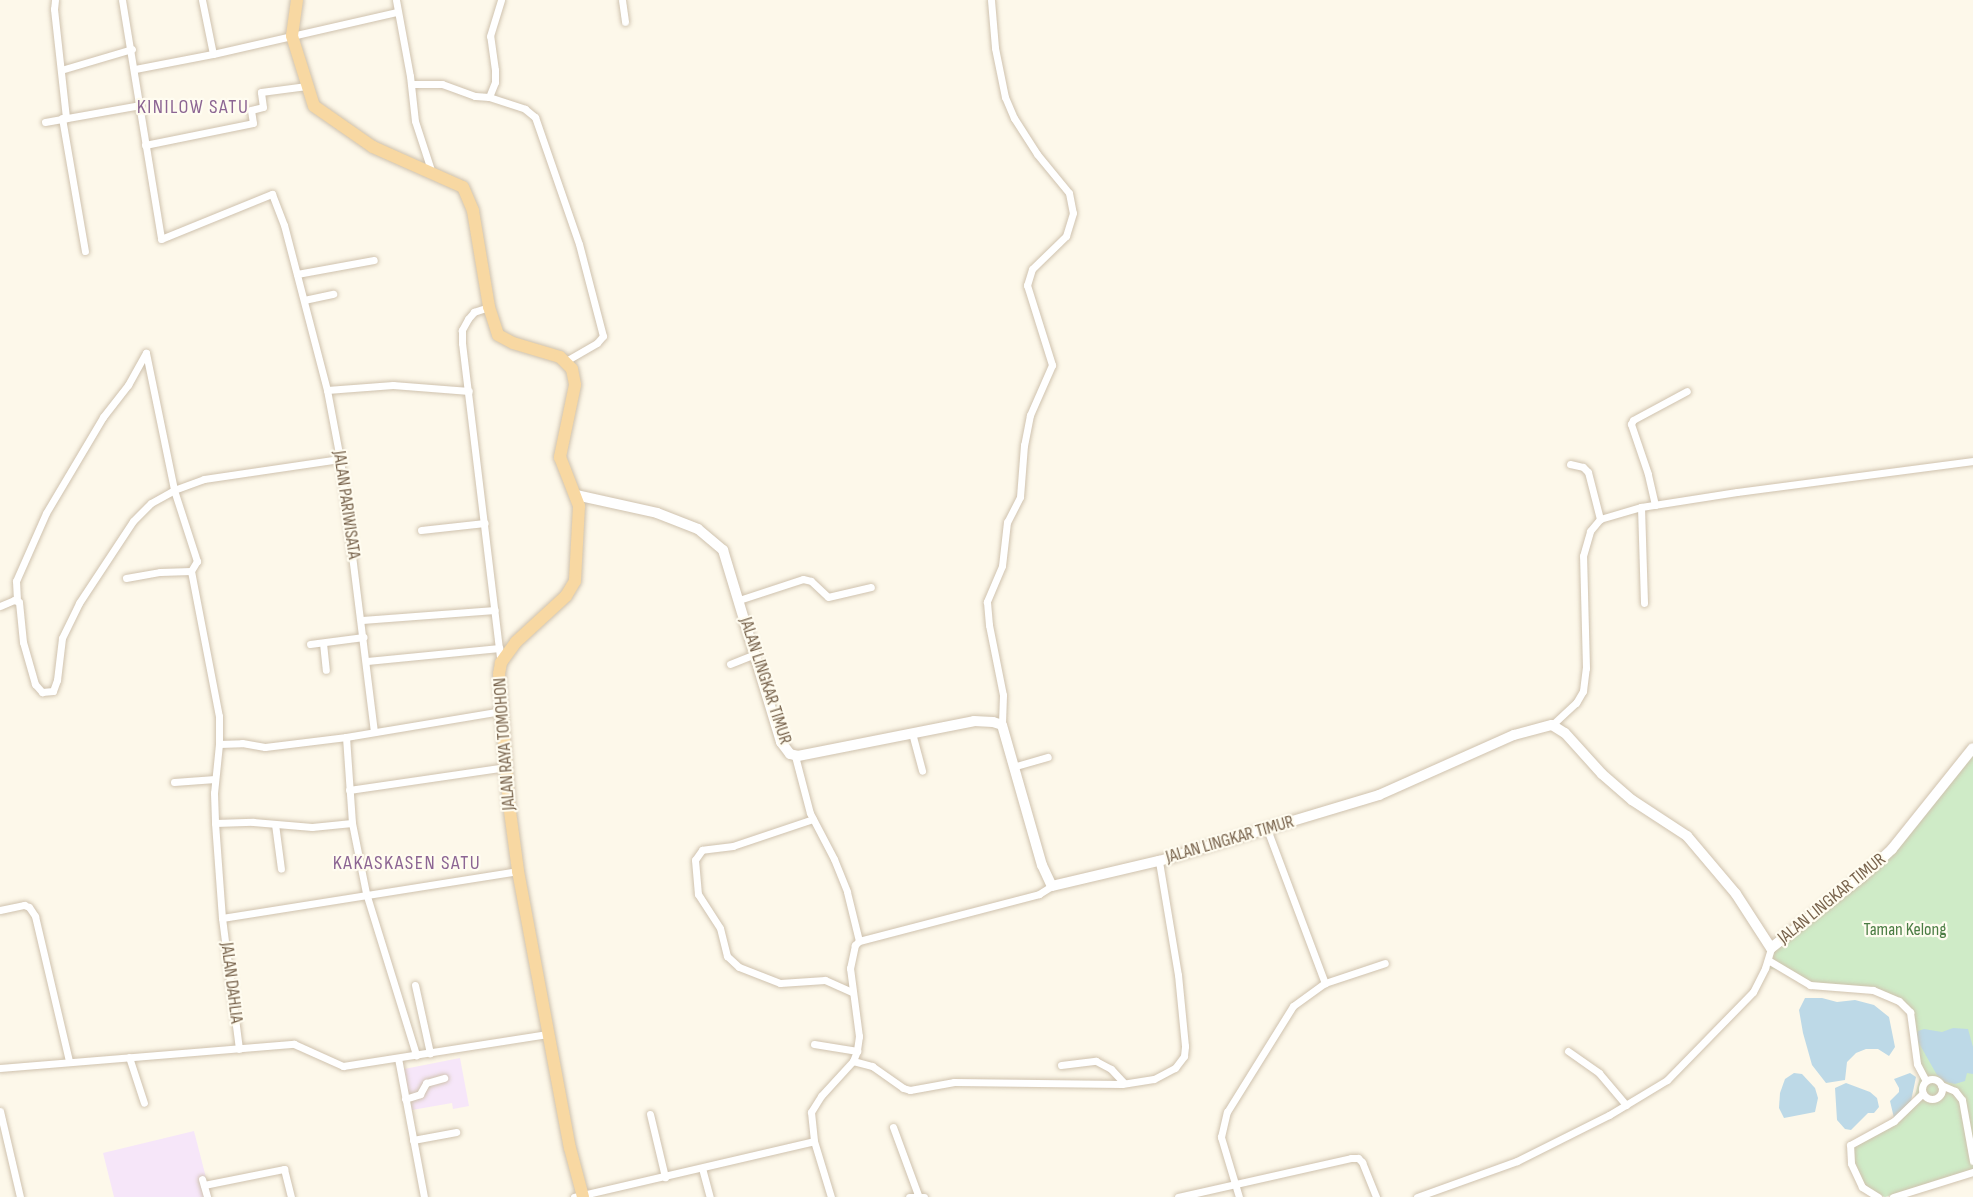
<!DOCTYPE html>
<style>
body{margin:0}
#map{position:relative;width:1973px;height:1197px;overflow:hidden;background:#fdf8ea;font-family:"Sofia Sans Condensed",sans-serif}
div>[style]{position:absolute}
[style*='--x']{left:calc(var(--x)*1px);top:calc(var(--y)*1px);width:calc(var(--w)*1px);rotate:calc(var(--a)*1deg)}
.education>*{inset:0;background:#f6e6f9}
.green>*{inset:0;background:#cfebc7}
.water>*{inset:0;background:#bdd9e7}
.roads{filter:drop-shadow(0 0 2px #cfc2ae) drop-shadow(0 0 2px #cfc2ae)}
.minor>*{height:7px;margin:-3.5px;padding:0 3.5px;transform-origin:3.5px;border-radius:3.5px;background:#fff}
.minor>.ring{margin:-3.5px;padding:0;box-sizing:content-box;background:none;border:7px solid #fff;border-radius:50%}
.secondary>*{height:10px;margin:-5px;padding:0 5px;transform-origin:5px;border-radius:5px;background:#fff}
.trunk>*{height:12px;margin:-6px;padding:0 6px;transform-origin:6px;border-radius:6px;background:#f8d8a2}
span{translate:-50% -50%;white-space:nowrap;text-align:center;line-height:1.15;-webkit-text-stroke:4.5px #fffcf0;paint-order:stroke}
.street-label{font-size:18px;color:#78634c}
.park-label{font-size:18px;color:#4b7d44}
.neighbourhood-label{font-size:20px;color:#8c6593;letter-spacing:1.5px}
</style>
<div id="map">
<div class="education">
<div style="clip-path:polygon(460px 1058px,469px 1106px,453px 1109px,452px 1103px,412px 1110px,404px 1069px)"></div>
<div style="clip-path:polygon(194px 1131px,211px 1197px,114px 1197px,103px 1153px)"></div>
</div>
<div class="green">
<div style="clip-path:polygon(1973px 748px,1973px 1172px,1885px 1197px,1862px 1187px,1851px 1163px,1852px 1142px,1879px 1130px,1912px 1106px,1921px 1074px,1910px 1012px,1889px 996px,1801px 982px,1785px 971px,1765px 968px,1771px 948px,1862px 877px)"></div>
</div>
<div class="water">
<div style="clip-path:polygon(1805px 998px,1822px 998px,1837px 1002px,1855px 1000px,1874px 1005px,1889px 1017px,1895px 1047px,1889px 1056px,1878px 1049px,1866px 1049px,1856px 1053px,1847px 1062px,1845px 1080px,1826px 1083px,1812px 1065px,1803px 1033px,1799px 1010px)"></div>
<div style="clip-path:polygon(1953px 1028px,1968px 1029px,1973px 1047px,1973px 1074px,1967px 1073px,1965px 1081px,1955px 1084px,1945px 1082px,1937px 1075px,1916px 1038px,1918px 1031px,1924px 1029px,1942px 1032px)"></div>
<div style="clip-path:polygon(1794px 1073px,1802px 1074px,1815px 1088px,1818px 1098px,1815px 1112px,1784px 1118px,1779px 1108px,1780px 1093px,1785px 1079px)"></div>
<div style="clip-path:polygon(1910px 1073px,1916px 1077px,1911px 1101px,1894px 1118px,1890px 1101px,1899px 1092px,1899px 1088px,1894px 1079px)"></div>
<div style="clip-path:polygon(1846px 1083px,1870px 1092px,1877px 1098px,1879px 1107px,1874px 1113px,1868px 1113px,1851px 1130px,1845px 1129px,1837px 1120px,1835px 1088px)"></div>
</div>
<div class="roads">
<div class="minor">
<div style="--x:55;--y:0;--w:9;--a:96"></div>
<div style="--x:54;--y:9;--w:110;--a:83.7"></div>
<div style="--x:122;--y:0;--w:242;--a:80.7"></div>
<div style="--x:161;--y:239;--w:120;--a:-22.1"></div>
<div style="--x:272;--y:194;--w:33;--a:69"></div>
<div style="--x:284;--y:225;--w:171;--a:75.4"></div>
<div style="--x:327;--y:390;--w:70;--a:79.3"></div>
<div style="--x:340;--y:459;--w:275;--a:82.9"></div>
<div style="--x:202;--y:0;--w:55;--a:78.5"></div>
<div style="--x:396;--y:0;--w:77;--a:79.6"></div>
<div style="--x:410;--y:76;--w:45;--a:83.7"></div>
<div style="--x:415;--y:121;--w:55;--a:71.9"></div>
<div style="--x:622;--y:0;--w:22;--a:82"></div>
<div style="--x:991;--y:0;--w:48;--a:85.2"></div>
<div style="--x:995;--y:48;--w:50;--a:78.5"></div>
<div style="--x:1005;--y:97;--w:23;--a:67"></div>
<div style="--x:1014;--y:118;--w:43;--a:57.4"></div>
<div style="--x:1037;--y:154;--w:50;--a:50.6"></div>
<div style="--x:1069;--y:193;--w:20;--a:79"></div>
<div style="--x:1073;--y:213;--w:24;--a:107"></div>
<div style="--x:1066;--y:236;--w:47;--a:135.9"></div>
<div style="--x:1032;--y:269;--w:17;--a:107"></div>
<div style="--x:1027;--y:285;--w:84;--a:72.6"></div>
<div style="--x:1052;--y:365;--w:55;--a:113.7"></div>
<div style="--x:1030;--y:415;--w:31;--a:101"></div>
<div style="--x:1024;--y:445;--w:52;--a:94.4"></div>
<div style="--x:1020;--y:497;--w:28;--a:117"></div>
<div style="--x:1007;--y:522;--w:44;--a:96.5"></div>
<div style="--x:1002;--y:566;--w:39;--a:113"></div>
<div style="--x:987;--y:602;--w:23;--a:85"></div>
<div style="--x:989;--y:625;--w:71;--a:78.7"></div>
<div style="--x:1003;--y:695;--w:30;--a:92"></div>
<div style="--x:135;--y:69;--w:79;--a:-10.9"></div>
<div style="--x:213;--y:54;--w:189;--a:-12.9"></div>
<div style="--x:61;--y:70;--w:74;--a:-16.5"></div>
<div style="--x:411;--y:84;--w:31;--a:0"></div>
<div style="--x:442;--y:84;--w:35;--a:20"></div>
<div style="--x:475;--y:96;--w:14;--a:4"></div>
<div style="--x:489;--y:97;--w:16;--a:-68"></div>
<div style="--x:495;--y:82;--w:12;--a:-90"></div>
<div style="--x:495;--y:70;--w:34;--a:-98"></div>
<div style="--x:490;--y:36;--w:38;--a:-73"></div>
<div style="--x:489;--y:97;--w:38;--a:18"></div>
<div style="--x:525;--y:109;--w:13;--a:39"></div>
<div style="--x:535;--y:117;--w:134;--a:70.9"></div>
<div style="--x:579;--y:244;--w:95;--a:75.4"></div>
<div style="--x:603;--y:336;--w:9;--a:131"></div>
<div style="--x:597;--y:343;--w:36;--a:150"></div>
<div style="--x:62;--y:118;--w:135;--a:80.2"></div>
<div style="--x:45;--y:122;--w:97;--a:-10.1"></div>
<div style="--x:145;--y:145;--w:110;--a:-11.5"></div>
<div style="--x:253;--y:123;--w:13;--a:-99"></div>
<div style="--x:251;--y:110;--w:12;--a:-14"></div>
<div style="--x:263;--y:107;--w:15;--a:-98"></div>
<div style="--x:261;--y:92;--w:46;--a:-7.4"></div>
<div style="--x:297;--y:274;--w:78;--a:-10.3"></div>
<div style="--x:304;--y:300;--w:30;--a:-12"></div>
<div style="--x:489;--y:307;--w:16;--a:162"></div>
<div style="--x:474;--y:312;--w:9;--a:131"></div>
<div style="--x:468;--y:319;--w:13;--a:119"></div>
<div style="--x:462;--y:330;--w:13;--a:90"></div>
<div style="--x:462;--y:343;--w:322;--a:83.1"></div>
<div style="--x:146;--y:353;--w:140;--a:78.4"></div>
<div style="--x:174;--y:490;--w:32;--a:-20"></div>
<div style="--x:204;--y:479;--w:137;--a:-8.4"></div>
<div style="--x:327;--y:390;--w:66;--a:-4.3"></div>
<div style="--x:393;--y:385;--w:76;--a:4.5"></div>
<div style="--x:1570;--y:464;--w:13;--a:13"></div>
<div style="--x:1583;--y:467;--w:7;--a:45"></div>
<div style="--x:1588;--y:472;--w:49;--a:75.7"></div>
<div style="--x:1655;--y:505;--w:32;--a:-103"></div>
<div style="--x:1648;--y:474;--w:53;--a:-108.8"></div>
<div style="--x:1631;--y:424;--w:4;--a:-63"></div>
<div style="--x:1633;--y:420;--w:61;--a:-28.2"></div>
<div style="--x:1641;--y:507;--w:96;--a:88.2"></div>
<div style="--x:421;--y:530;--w:64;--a:-6.2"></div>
<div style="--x:126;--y:578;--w:35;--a:-10"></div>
<div style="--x:160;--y:572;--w:31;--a:-2"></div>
<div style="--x:17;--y:600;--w:19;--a:-93"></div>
<div style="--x:16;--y:581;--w:74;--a:-66.2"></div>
<div style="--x:46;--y:513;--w:112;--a:-59.3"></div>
<div style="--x:103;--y:417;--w:41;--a:-52"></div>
<div style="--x:128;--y:385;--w:37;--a:-61"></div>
<div style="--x:739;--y:600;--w:67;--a:-18.2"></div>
<div style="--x:803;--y:579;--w:8;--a:14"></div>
<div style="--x:811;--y:581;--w:23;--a:43"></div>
<div style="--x:828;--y:597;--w:44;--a:-13.1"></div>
<div style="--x:0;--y:606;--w:15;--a:-23"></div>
<div style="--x:14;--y:600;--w:5;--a:22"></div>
<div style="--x:19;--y:602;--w:40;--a:84.3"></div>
<div style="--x:23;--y:642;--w:44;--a:74.1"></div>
<div style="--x:35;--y:684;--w:11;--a:49"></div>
<div style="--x:42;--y:692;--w:11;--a:-5"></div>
<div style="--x:53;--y:691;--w:12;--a:-70"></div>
<div style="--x:57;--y:680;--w:42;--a:-83.2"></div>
<div style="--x:62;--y:638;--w:39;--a:-64"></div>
<div style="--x:79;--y:603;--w:98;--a:-56.6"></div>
<div style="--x:133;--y:521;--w:25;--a:-45"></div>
<div style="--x:151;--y:503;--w:26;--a:-29"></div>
<div style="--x:174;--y:490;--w:75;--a:72.1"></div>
<div style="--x:197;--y:561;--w:12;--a:121"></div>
<div style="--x:191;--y:571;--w:148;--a:79.1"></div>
<div style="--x:219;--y:716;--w:28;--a:90"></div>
<div style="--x:219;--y:744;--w:49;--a:95.8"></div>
<div style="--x:214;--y:793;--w:30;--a:88"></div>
<div style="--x:215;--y:823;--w:95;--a:85.8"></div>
<div style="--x:222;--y:918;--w:132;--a:82.6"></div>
<div style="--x:362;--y:620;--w:133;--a:-4.3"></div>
<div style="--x:323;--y:643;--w:27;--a:84"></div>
<div style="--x:310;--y:644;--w:54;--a:-7.4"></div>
<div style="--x:367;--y:661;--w:133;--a:-5.6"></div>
<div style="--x:730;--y:664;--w:27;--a:-22"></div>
<div style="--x:1552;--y:725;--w:33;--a:-43"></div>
<div style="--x:1576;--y:703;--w:14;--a:-60"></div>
<div style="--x:1583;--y:691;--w:23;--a:-83"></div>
<div style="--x:1586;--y:668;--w:112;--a:-91.5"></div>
<div style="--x:1583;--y:556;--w:26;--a:-74"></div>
<div style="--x:1590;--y:531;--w:16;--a:-50"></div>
<div style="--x:1600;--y:519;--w:43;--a:-16.3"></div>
<div style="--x:1641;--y:507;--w:97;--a:-8.9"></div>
<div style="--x:1737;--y:492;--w:238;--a:-7.5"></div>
<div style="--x:912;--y:733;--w:39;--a:75"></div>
<div style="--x:346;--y:737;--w:86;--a:86"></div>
<div style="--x:352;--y:823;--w:71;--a:78.7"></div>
<div style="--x:366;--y:893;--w:170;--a:72.8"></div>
<div style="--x:219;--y:744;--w:23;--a:-2"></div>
<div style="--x:242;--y:743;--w:23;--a:10"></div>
<div style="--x:265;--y:747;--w:82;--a:-7"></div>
<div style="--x:346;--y:737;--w:157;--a:-9.5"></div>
<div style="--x:795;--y:756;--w:59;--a:75.3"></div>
<div style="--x:810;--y:813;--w:52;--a:62.4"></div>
<div style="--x:834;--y:859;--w:35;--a:68"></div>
<div style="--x:847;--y:892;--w:50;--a:76.2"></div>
<div style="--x:859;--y:941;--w:6;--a:135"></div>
<div style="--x:855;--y:945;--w:24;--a:102"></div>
<div style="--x:850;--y:968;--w:69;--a:82.5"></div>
<div style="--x:859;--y:1036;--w:15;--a:98"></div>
<div style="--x:857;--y:1051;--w:11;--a:112"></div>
<div style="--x:853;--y:1061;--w:47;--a:132.4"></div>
<div style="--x:821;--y:1096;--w:19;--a:122"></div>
<div style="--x:811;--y:1112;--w:29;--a:84"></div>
<div style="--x:1016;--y:766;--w:33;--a:-16"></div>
<div style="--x:174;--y:782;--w:41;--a:-4.2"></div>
<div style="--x:349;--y:790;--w:159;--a:-8.3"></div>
<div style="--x:813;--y:819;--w:84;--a:161.4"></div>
<div style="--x:733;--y:846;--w:31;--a:173"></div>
<div style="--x:702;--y:850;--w:12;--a:125"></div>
<div style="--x:695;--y:860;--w:34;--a:85"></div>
<div style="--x:698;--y:894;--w:40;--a:57.1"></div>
<div style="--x:720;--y:928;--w:29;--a:76"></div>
<div style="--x:727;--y:956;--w:16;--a:43"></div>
<div style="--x:739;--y:967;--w:44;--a:21.3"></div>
<div style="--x:780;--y:983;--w:45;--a:-3.8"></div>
<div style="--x:825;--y:980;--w:30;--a:24"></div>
<div style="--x:215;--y:823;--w:38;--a:-2"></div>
<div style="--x:253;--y:822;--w:59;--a:4.8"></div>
<div style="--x:312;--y:827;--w:40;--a:-5.7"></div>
<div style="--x:275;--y:824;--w:45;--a:82.4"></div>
<div style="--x:1267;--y:829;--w:165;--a:69.4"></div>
<div style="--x:1325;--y:983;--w:63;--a:-18.4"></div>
<div style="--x:0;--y:910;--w:25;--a:-12"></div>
<div style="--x:24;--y:905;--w:5;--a:22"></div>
<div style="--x:29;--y:907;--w:11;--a:56"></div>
<div style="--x:35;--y:916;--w:149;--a:76.8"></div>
<div style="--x:222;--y:918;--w:300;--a:-9"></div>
<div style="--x:859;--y:941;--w:186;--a:-14.6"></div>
<div style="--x:1039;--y:894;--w:15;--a:-32"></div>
<div style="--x:1768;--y:960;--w:49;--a:30.8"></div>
<div style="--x:1810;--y:985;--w:63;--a:4.5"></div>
<div style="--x:1873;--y:990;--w:28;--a:23"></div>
<div style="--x:1899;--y:1001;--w:16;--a:45"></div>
<div style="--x:1910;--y:1012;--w:52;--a:82.3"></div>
<div style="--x:1917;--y:1064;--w:19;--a:62"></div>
<div style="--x:415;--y:985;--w:70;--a:77.6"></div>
<div style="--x:814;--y:1044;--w:44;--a:9.2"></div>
<div style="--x:1568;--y:1051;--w:38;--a:35"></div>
<div style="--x:1599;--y:1073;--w:42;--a:49.8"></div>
<div style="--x:129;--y:1057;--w:48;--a:71.9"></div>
<div style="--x:398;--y:1058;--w:141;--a:79.4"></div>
<div style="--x:853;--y:1061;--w:20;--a:15"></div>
<div style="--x:872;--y:1066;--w:38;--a:35"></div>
<div style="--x:903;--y:1088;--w:7;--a:16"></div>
<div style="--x:910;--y:1090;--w:45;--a:-10.3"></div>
<div style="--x:954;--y:1082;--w:168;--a:0.7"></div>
<div style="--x:1122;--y:1084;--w:32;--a:-9"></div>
<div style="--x:1154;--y:1079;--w:24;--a:-28"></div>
<div style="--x:1175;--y:1068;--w:15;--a:-53"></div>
<div style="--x:1184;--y:1056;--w:10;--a:-84"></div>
<div style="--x:1185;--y:1046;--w:71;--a:-95.6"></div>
<div style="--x:1178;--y:975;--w:116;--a:-99.5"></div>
<div style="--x:1061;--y:1065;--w:35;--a:-7"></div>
<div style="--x:1096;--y:1061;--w:17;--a:28"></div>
<div style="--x:1111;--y:1069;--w:19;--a:47"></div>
<div style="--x:0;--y:1068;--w:295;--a:-4.7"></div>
<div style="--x:294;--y:1044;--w:54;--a:24.2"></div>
<div style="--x:343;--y:1066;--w:207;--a:-8.9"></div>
<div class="ring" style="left:1922px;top:1079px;width:13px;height:13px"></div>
<div style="--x:1941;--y:1085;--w:15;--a:23"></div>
<div style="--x:1955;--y:1091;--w:11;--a:52"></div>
<div style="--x:1962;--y:1100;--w:62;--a:79.8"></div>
<div style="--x:405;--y:1099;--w:16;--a:-18"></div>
<div style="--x:420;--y:1094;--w:13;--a:-61"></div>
<div style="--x:426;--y:1083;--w:19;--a:-16"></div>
<div style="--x:0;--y:1111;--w:88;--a:76.9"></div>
<div style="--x:650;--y:1114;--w:65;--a:76.6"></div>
<div style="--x:893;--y:1127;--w:72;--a:69.8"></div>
<div style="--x:413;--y:1140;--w:44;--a:-10.5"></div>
<div style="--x:702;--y:1168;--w:30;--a:75"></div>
<div style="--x:202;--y:1179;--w:19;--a:74"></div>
<div style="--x:204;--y:1185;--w:82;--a:-11.3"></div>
<div style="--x:284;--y:1169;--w:29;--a:76"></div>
<div style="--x:574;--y:1197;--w:246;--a:-13.1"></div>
<div style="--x:814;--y:1141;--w:59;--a:73.1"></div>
<div style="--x:909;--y:1197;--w:15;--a:0"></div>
<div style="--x:1178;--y:1197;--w:177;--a:-12.7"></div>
<div style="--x:1351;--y:1158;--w:7;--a:0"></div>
<div style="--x:1358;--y:1158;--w:6;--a:45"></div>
<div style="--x:1362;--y:1162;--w:38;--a:68"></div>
<div style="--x:1239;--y:1197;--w:63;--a:-106.7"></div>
<div style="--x:1221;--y:1137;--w:26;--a:-77"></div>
<div style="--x:1227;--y:1112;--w:125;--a:-58.1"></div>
<div style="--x:1293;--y:1006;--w:39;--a:-36"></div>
<div style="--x:1417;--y:1197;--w:106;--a:-19.8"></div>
<div style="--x:1517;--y:1161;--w:103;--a:-26.6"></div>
<div style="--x:1609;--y:1115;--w:68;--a:-31.1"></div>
<div style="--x:1667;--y:1080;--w:123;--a:-45.7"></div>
<div style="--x:1753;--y:992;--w:27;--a:-63"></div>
<div style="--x:1765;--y:968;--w:21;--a:-73"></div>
<div style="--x:1878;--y:1197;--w:19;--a:-148"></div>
<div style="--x:1862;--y:1187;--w:26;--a:-115"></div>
<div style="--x:1851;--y:1163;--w:18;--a:-93"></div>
<div style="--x:1850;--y:1145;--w:50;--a:-28.6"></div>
<div style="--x:1894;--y:1121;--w:40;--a:-44"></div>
<div style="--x:1893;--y:1197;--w:84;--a:-17.4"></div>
</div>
<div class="secondary">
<div style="--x:576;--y:495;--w:83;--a:12.5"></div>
<div style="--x:657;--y:513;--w:44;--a:21.3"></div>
<div style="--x:698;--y:529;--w:33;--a:40"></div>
<div style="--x:723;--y:550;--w:201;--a:73.2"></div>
<div style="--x:781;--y:742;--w:15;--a:53"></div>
<div style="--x:790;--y:754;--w:8;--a:14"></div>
<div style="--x:798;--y:756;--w:179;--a:-11.2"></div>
<div style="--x:974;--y:721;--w:19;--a:3"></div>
<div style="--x:993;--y:722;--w:9;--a:18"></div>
<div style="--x:1002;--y:725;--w:146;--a:74.1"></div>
<div style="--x:1042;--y:865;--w:23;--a:65"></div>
<div style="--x:1052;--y:886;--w:110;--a:-13.2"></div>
<div style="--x:1159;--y:861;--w:230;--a:-16.7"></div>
<div style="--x:1379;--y:795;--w:148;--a:-24"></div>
<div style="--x:1514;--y:735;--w:39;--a:-15"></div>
<div style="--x:1552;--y:725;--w:15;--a:32"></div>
<div style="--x:1565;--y:733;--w:55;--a:47.9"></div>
<div style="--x:1602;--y:774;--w:40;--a:41"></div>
<div style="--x:1632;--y:800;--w:66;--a:33.2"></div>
<div style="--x:1687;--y:836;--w:76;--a:49.8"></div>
<div style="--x:1736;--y:894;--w:64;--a:57.1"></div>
<div style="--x:1771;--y:948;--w:115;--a:-38"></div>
<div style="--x:1862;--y:877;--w:41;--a:-43"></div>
<div style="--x:1892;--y:849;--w:129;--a:-51.3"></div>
</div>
<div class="trunk">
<div style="--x:297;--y:0;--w:36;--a:98"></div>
<div style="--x:292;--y:36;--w:73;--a:72.6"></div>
<div style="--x:314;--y:106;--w:72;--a:34.8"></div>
<div style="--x:373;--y:147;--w:98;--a:24"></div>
<div style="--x:463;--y:187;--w:26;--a:67"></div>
<div style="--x:473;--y:211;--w:97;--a:80.5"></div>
<div style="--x:489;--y:307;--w:29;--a:72"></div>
<div style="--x:498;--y:335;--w:17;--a:28"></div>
<div style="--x:513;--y:343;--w:49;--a:16.6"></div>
<div style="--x:560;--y:357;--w:17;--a:45"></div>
<div style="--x:572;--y:369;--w:16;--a:79"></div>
<div style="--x:575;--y:385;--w:74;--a:101.8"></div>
<div style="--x:560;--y:457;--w:53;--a:68.8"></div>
<div style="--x:579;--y:506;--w:75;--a:93.1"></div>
<div style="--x:575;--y:581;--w:17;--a:121"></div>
<div style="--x:566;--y:596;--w:68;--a:137.4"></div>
<div style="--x:516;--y:642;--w:26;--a:126"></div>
<div style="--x:501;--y:663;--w:11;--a:100"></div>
<div style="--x:499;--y:674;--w:130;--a:85.6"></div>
<div style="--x:509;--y:804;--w:68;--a:82.3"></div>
<div style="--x:518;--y:871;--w:282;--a:79.4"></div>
<div style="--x:570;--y:1148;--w:51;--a:75.1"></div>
</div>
</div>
<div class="street-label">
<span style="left:346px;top:505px;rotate:82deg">JALAN PARIWISATA</span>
<span style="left:765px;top:681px;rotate:72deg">JALAN LINGKAR TIMUR</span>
<span style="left:505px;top:744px;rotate:-94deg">JALAN RAYA TOMOHON</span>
<span style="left:1230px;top:840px;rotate:-16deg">JALAN LINGKAR TIMUR</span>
<span style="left:1832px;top:899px;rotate:-39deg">JALAN LINGKAR TIMUR</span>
<span style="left:231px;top:983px;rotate:83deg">JALAN DAHLIA</span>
</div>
<div class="park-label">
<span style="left:1905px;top:930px">Taman Kelong</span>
</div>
<div class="neighbourhood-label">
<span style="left:193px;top:107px">KINILOW SATU</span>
<span style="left:407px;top:863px">KAKASKASEN SATU</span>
</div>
</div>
